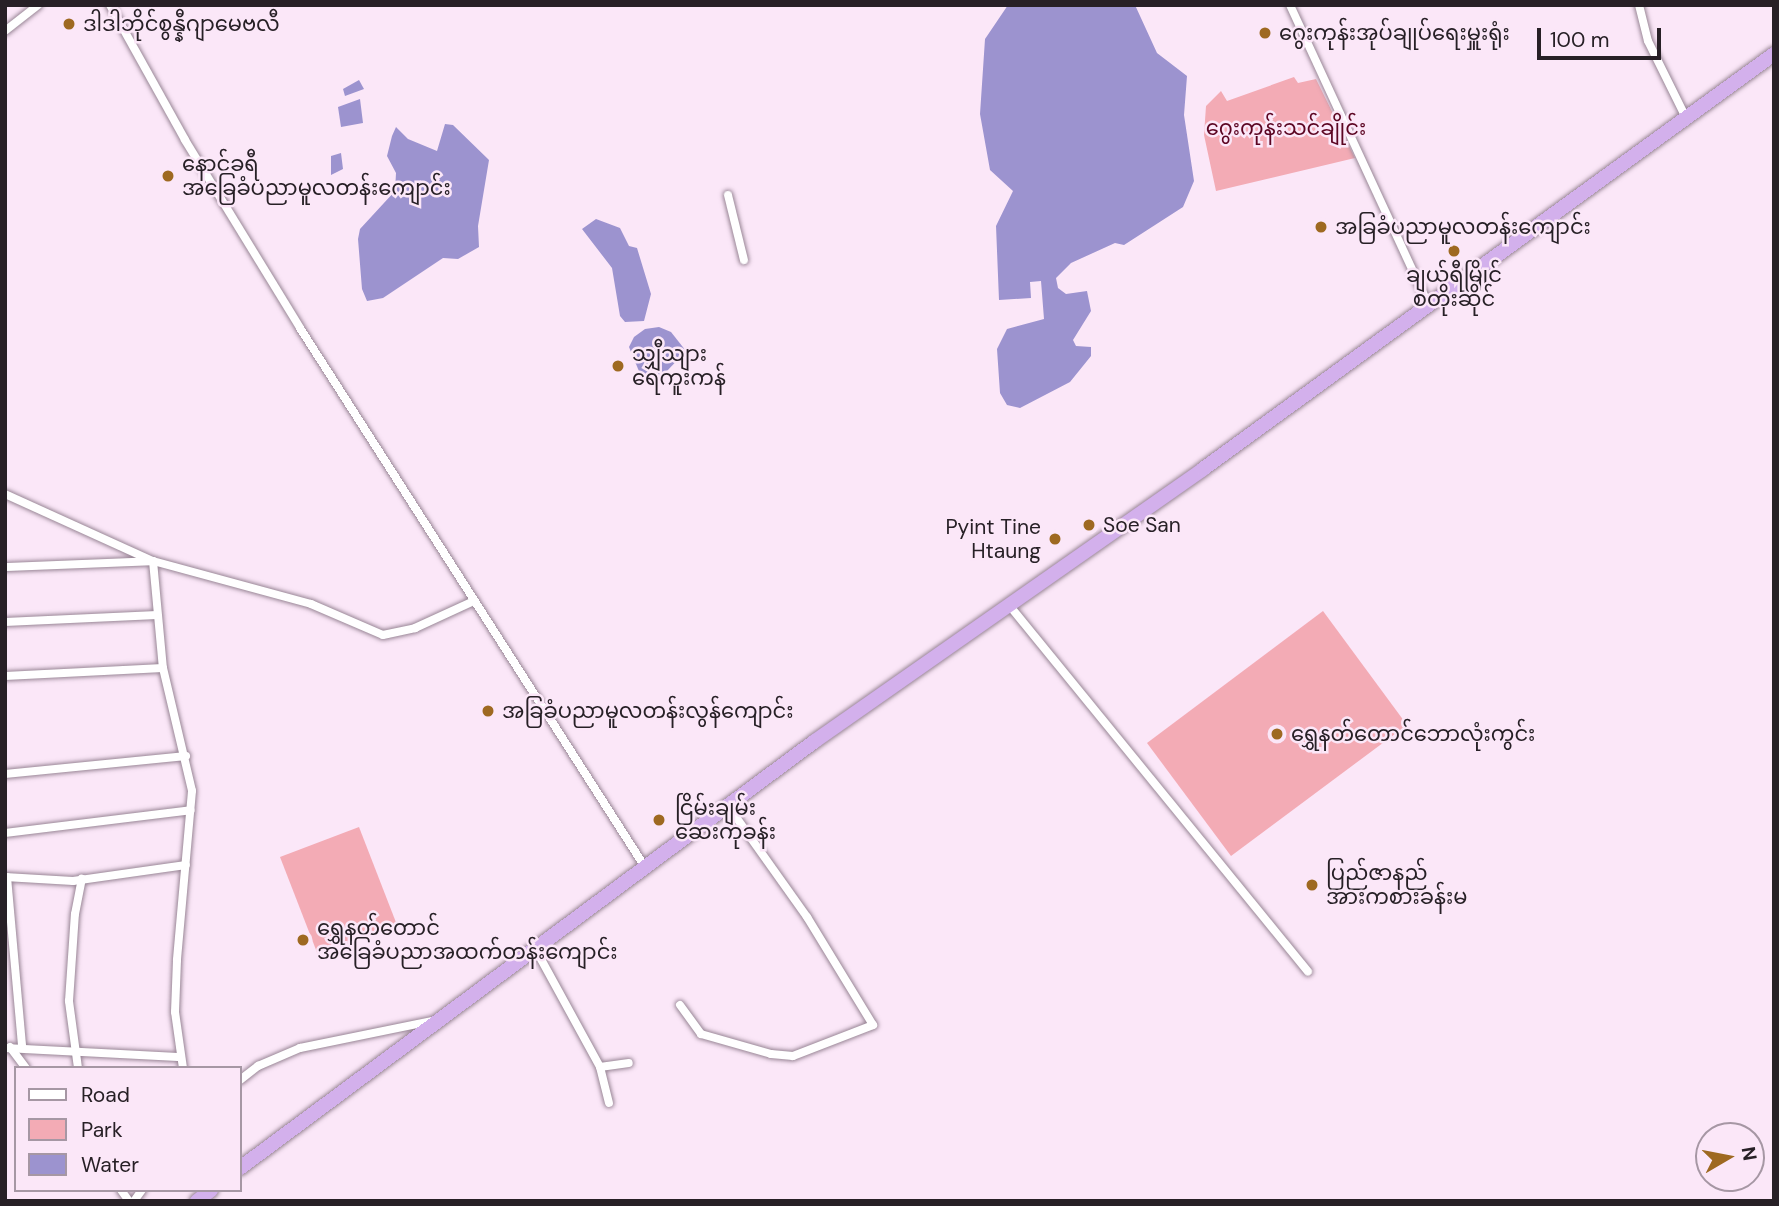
<!DOCTYPE html>
<meta charset="utf-8">
<style>
body{margin:0}
#map{position:relative;width:1779px;height:1206px;overflow:hidden;background:#fbe7f8;font-family:"DM Sans","Noto Sans Myanmar",sans-serif}
div>[style]{position:absolute}
[style*='--x']{left:calc(var(--x)*1px);top:calc(var(--y)*1px);width:calc(var(--w)*1px);rotate:calc(var(--a)*1deg)}
.green>*{inset:0;background:#f3abb5}
.water>*{inset:0;background:#9c93cf}
.roads{filter:drop-shadow(0 0 2px #998696) drop-shadow(0 0 2px #998696)}
.minor>*{height:8px;margin:-4px;padding:0 4px;transform-origin:4px;border-radius:4px;background:#fff}
.trunk>*{height:14px;margin:-7px;padding:0 7px;transform-origin:7px;border-radius:7px;background:#d3b0ec}
.dots>*{width:19px;height:19px;translate:-50% -50%;box-sizing:border-box;border:4px solid #fbe7f8;border-radius:50%}
span{translate:-50% -50%;white-space:nowrap;text-align:center;line-height:1.15;-webkit-text-stroke:5px #fbe7f8;paint-order:stroke}
.poi-label{font-size:21px;color:#272026}
.left{translate:0 -50%;text-align:left}
.right{translate:-100% -50%;text-align:right}
.park-label{font-size:21px;color:#5c0522}
.frame{position:absolute;inset:0;border:7px solid #272026;pointer-events:none}
.legend{position:absolute;left:14px;top:1066px;width:228px;height:126px;box-sizing:border-box;background:#fbe7f8;border:2px solid #a697a4;margin:0;padding:9px 12px;list-style:none;font-size:21px;color:#272026}
.legend li{display:flex;align-items:center;gap:14px;height:35px}
.legend b{width:35px;border:2px solid #a697a4}
.north{position:absolute;left:1695px;top:1122px;width:70px;height:70px;box-sizing:border-box;background:#fbe7f8;border:2px solid #a697a4;border-radius:50%;rotate:80deg;font-size:19px;font-weight:700;line-height:28px;text-align:center;color:#272026}
.north::after{content:'';display:block;margin:auto;width:24px;height:32px;background:#9e6921;clip-path:polygon(50% 0,100% 100%,50% 72%,0 100%)}
.scale{position:absolute;left:1537px;top:28px;width:124px;height:32px;box-sizing:border-box;border:4px solid #272026;border-top:0;padding-left:9px;font-size:21px;line-height:24px;white-space:nowrap;color:#272026;-webkit-text-stroke:5px #fbe7f8;paint-order:stroke}
</style>
<div id="map">
<div class="green">
<div style="clip-path:polygon(1294px 77px,1298px 83px,1316px 79px,1355px 158px,1216px 191px,1204px 135px,1206px 106px,1221px 91px,1227px 101px)"></div>
<div style="clip-path:polygon(1323px 611px,1407px 725px,1231px 856px,1147px 743px)"></div>
<div style="clip-path:polygon(359px 827px,397px 925px,318px 955px,280px 857px)"></div>
</div>
<div class="water">
<div style="clip-path:polygon(1008px 5px,1135px 5px,1157px 53px,1187px 76px,1184px 115px,1194px 181px,1183px 207px,1124px 245px,1115px 243px,1071px 263px,1056px 278px,1058px 288px,1066px 294px,1087px 291px,1091px 311px,1073px 340px,1076px 346px,1091px 347px,1091px 356px,1070px 382px,1020px 408px,1007px 405px,1000px 393px,997px 349px,1007px 329px,1044px 319px,1041px 281px,1030px 282px,1031px 298px,999px 300px,996px 226px,1013px 191px,990px 170px,980px 114px,985px 39px)"></div>
<div style="clip-path:polygon(359px 80px,364px 89px,345px 96px,343px 89px)"></div>
<div style="clip-path:polygon(360px 99px,363px 123px,341px 127px,338px 107px)"></div>
<div style="clip-path:polygon(445px 124px,453px 125px,489px 160px,478px 226px,479px 247px,458px 259px,443px 258px,383px 298px,367px 301px,362px 289px,358px 239px,360px 229px,395px 191px,396px 173px,387px 156px,392px 136px,396px 127px,408px 139px,437px 151px)"></div>
<div style="clip-path:polygon(341px 153px,343px 169px,331px 175px,331px 156px)"></div>
<div style="clip-path:polygon(596px 219px,620px 228px,629px 246px,637px 248px,651px 294px,644px 321px,625px 322px,620px 316px,612px 268px,582px 229px)"></div>
<div style="clip-path:polygon(659px 327px,671px 332px,686px 351px,666px 372px,643px 381px,629px 347px,634px 337px,645px 329px)"></div>
</div>
<div class="roads">
<div class="minor">
<div style="--x:110;--y:5;--w:154;--a:60.9"></div>
<div style="--x:185;--y:140;--w:220;--a:58.5"></div>
<div style="--x:300;--y:328;--w:640;--a:57.38"></div>
<div style="--x:1290;--y:5;--w:328;--a:65.2"></div>
<div style="--x:1639;--y:5;--w:37;--a:76"></div>
<div style="--x:1648;--y:41;--w:86;--a:63.7"></div>
<div style="--x:5;--y:31;--w:42;--a:-38.2"></div>
<div style="--x:728;--y:195;--w:67;--a:76.2"></div>
<div style="--x:5;--y:494;--w:162;--a:24.4"></div>
<div style="--x:153;--y:561;--w:164;--a:15.2"></div>
<div style="--x:311;--y:604;--w:78;--a:23.3"></div>
<div style="--x:383;--y:635;--w:33;--a:-12"></div>
<div style="--x:415;--y:628;--w:65;--a:-24.6"></div>
<div style="--x:5;--y:567;--w:148;--a:-2.3"></div>
<div style="--x:153;--y:561;--w:107;--a:84.7"></div>
<div style="--x:163;--y:668;--w:126;--a:76.7"></div>
<div style="--x:192;--y:791;--w:170;--a:95.1"></div>
<div style="--x:177;--y:960;--w:52;--a:92.2"></div>
<div style="--x:175;--y:1012;--w:57;--a:81.9"></div>
<div style="--x:1009;--y:605;--w:473;--a:50.8"></div>
<div style="--x:5;--y:622;--w:152;--a:-2.6"></div>
<div style="--x:5;--y:676;--w:158;--a:-2.9"></div>
<div style="--x:5;--y:774;--w:182;--a:-5.7"></div>
<div style="--x:5;--y:833;--w:187;--a:-7"></div>
<div style="--x:5;--y:877;--w:68;--a:3.4"></div>
<div style="--x:73;--y:881;--w:114;--a:-8.1"></div>
<div style="--x:7;--y:877;--w:170;--a:84.9"></div>
<div style="--x:536;--y:950;--w:133;--a:61.3"></div>
<div style="--x:600;--y:1067;--w:37;--a:76"></div>
<div style="--x:680;--y:1005;--w:36;--a:54"></div>
<div style="--x:701;--y:1034;--w:73;--a:15.9"></div>
<div style="--x:771;--y:1054;--w:22;--a:5"></div>
<div style="--x:793;--y:1056;--w:86;--a:-21.2"></div>
<div style="--x:873;--y:1025;--w:127;--a:-121.4"></div>
<div style="--x:807;--y:917;--w:136;--a:-125.4"></div>
<div style="--x:10;--y:1047;--w:26;--a:53"></div>
<div style="--x:5;--y:1048;--w:173;--a:3"></div>
<div style="--x:600;--y:1067;--w:29;--a:-8"></div>
<div style="--x:78;--y:1068;--w:68;--a:-97.7"></div>
<div style="--x:69;--y:1001;--w:87;--a:-86.1"></div>
<div style="--x:75;--y:914;--w:36;--a:-79"></div>
<div style="--x:240;--y:1080;--w:23;--a:-38"></div>
<div style="--x:258;--y:1066;--w:46;--a:-23.2"></div>
<div style="--x:300;--y:1048;--w:134;--a:-11.6"></div>
<div style="--x:121;--y:1190;--w:14;--a:54"></div>
<div style="--x:134;--y:1201;--w:14;--a:-54"></div>
</div>
<div class="trunk">
<div style="--x:240;--y:1168;--w:716;--a:-36.6"></div>
<div style="--x:815;--y:741;--w:474;--a:-35"></div>
<div style="--x:1203;--y:469;--w:706;--a:-36.01"></div>
<div style="--x:197;--y:1201;--w:18;--a:-38"></div>
</div>
</div>
<div class="dots">
<div style="left:69px;top:24px;background:#9e6921"></div>
<div style="left:1265px;top:33px;background:#9e6921"></div>
<div style="left:168px;top:176px;background:#9e6921"></div>
<div style="left:1321px;top:227px;background:#9e6921"></div>
<div style="left:1454px;top:251px;background:#9e6921"></div>
<div style="left:618px;top:366px;background:#9e6921"></div>
<div style="left:1089px;top:525px;background:#9e6921"></div>
<div style="left:1055px;top:539px;background:#9e6921"></div>
<div style="left:488px;top:711px;background:#9e6921"></div>
<div style="left:1277px;top:734px;background:#9e6921"></div>
<div style="left:659px;top:820px;background:#9e6921"></div>
<div style="left:1312px;top:885px;background:#9e6921"></div>
<div style="left:303px;top:940px;background:#9e6921"></div>
</div>
<div class="poi-label">
<span class="left" style="left:83px;top:24px">ဒါဒါဘိုင်စွန္နီဂျာမေဗလီ</span>
<span class="left" style="left:1279px;top:33px">ဂွေးကုန်းအုပ်ချုပ်ရေးမှူးရုံး</span>
<span class="left" style="left:182px;top:176px">နောင်ခရီ<br>အခြေခံပညာမူလတန်းကျောင်း</span>
<span class="left" style="left:1335px;top:227px">အခြခံပညာမူလတန်းကျောင်း</span>
<span style="left:1454px;top:287px">ချယ်ရီမြိုင်<br>စတိုးဆိုင်</span>
<span class="left" style="left:632px;top:366px">သျှီသျား<br>ရေကူးကန်</span>
<span class="left" style="left:1103px;top:525px">Soe San</span>
<span class="right" style="left:1041px;top:539px">Pyint Tine<br>Htaung</span>
<span class="left" style="left:502px;top:711px">အခြခံပညာမူလတန်းလွန်ကျောင်း</span>
<span class="left" style="left:1291px;top:734px">ရွှေနတ်တောင်ဘောလုံးကွင်း</span>
<span class="left" style="left:675px;top:820px">ငြိမ်းချမ်း<br>ဆေးကုခန်း</span>
<span class="left" style="left:1326px;top:885px">ပြည်ဇာနည်<br>အားကစားခန်းမ</span>
<span class="left" style="left:317px;top:940px">ရွှေနတ်တောင်<br>အခြေခံပညာအထက်တန်းကျောင်း</span>
</div>
<div class="park-label">
<span style="left:1286px;top:128px">ဂွေးကုန်းသင်ချိုင်း</span>
</div>
<div class="frame"></div>
<ul class="legend">
<li><b style="height:9px;background:#fff"></b>Road</li>
<li><b style="height:19px;background:#f3abb5"></b>Park</li>
<li><b style="height:19px;background:#9c93cf"></b>Water</li>
</ul>
<div class="north">N</div>
<div class="scale">100 m</div>
</div>
